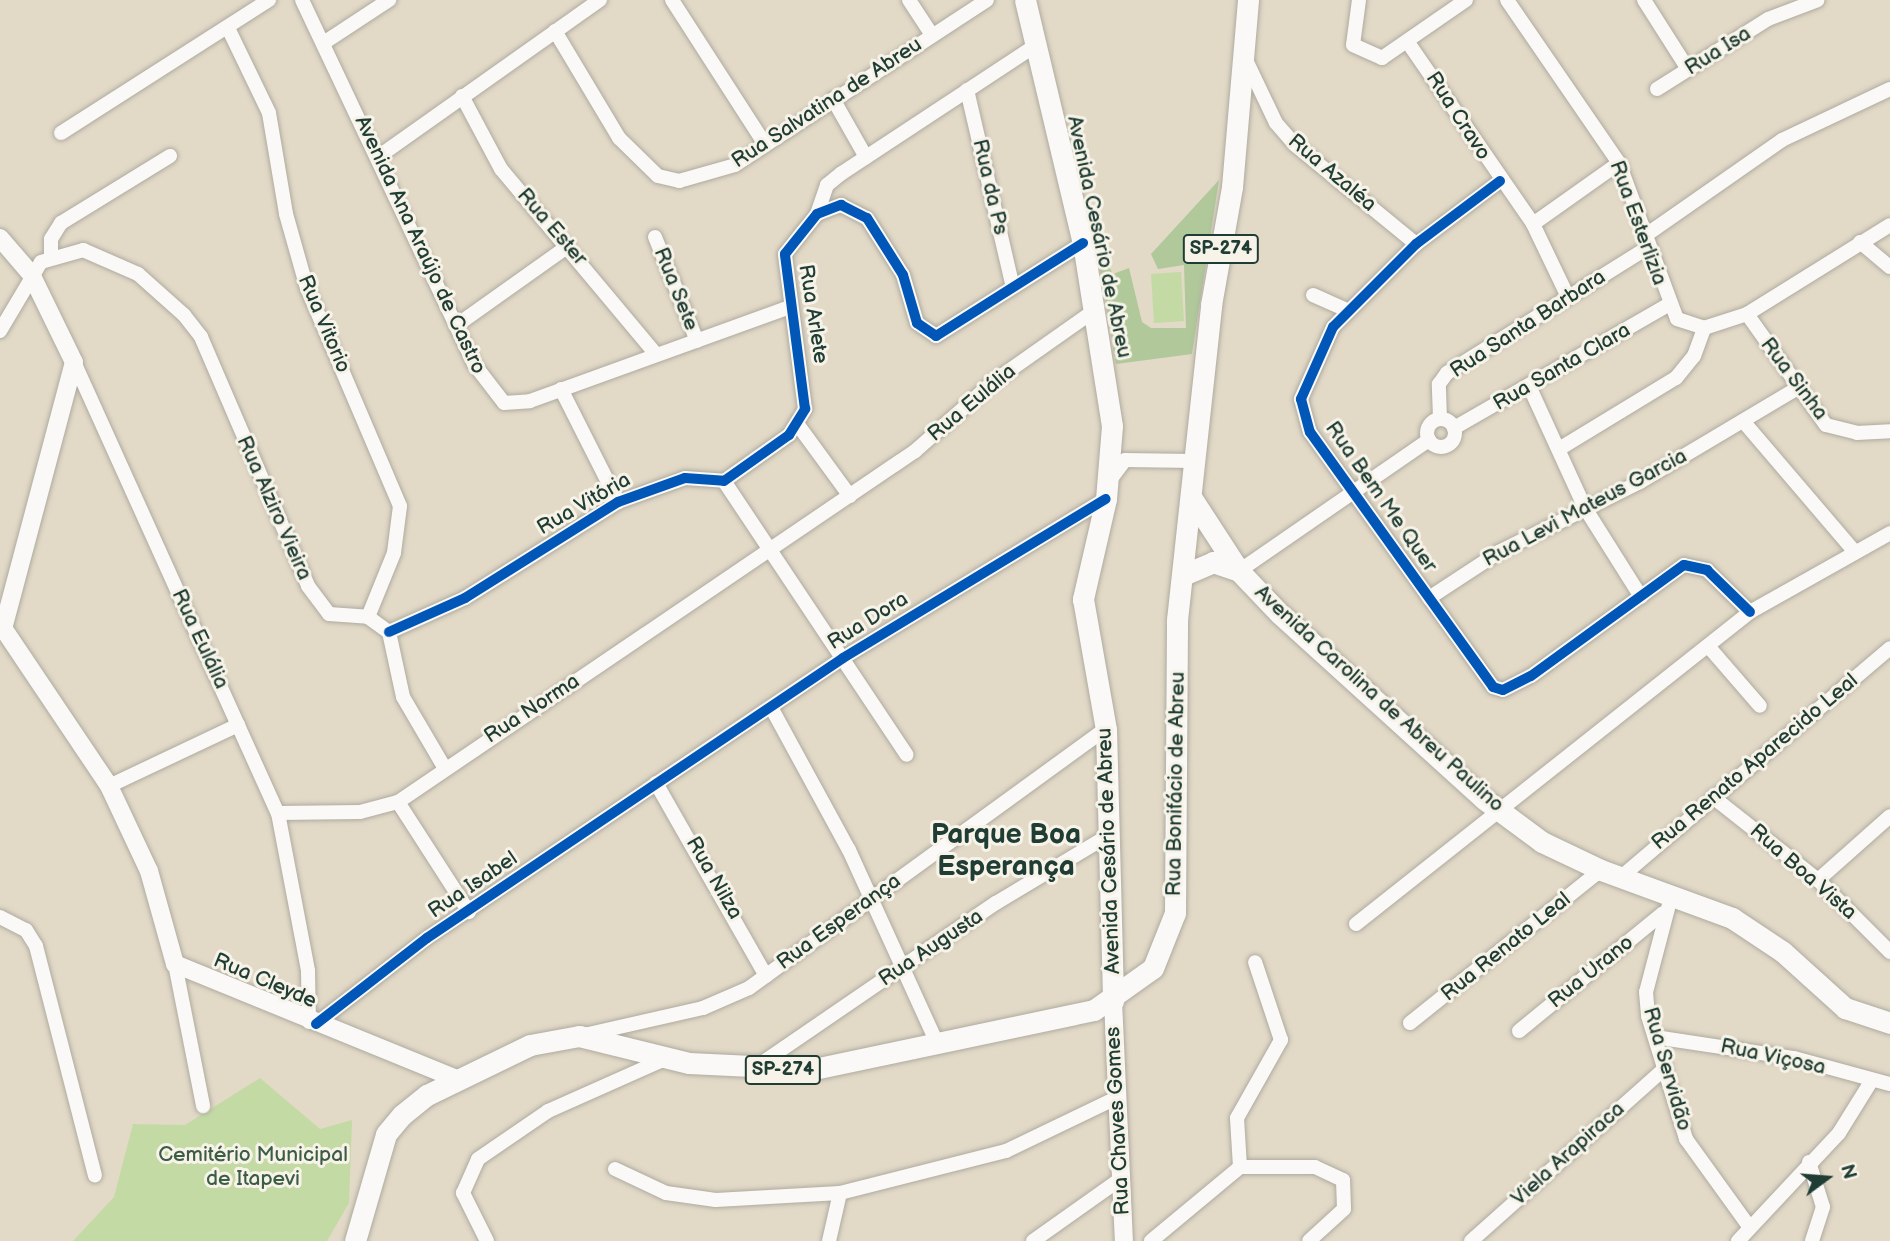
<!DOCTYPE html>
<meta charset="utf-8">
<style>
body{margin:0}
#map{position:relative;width:1890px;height:1241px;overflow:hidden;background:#e2d9c7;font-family:"Balsamiq Sans",sans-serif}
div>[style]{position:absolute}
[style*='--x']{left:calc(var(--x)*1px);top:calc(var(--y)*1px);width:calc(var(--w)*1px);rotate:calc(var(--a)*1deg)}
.green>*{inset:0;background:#c4daa5}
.forest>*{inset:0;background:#b0c89a}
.roads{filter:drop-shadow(0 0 2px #aeab9f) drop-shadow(0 0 2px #aeab9f)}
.minor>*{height:14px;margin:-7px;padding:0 7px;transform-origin:7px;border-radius:7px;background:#fbf9f7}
.minor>.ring{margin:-7px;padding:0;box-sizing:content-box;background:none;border:14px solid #fbf9f7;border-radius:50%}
.tertiary>*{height:18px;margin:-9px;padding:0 9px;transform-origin:9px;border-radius:9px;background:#fbf9f7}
.primary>*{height:21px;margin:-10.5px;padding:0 10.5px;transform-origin:10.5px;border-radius:10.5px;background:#fbf9f7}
.cycleway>*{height:10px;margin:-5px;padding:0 5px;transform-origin:5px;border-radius:5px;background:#0057b8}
span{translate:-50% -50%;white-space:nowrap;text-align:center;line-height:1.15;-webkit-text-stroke:6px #f7f3e8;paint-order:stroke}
.shield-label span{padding:2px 5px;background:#f7f3e8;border:2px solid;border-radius:5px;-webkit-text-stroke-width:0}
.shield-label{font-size:19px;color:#1f3d34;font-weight:700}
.street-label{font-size:21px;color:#1f3d34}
.park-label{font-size:21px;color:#3b5d45}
.district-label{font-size:28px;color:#1f3d34;font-weight:700}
.north{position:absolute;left:1792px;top:1143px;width:70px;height:70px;-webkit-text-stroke:5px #f7f3e8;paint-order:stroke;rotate:74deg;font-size:19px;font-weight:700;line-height:28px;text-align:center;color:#1f3d34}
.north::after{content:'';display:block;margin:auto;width:24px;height:32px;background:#1f3d34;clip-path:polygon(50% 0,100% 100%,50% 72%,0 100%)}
</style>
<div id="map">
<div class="green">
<div style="clip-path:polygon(1181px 272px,1184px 321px,1154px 323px,1151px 274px)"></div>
<div style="clip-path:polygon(260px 1078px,320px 1129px,352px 1120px,349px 1203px,327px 1241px,73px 1241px,114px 1197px,133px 1124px,185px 1125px)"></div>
</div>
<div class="forest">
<div style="clip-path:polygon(1219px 180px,1192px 354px,1116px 364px,1096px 243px,1113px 274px,1129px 268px,1142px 322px,1151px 328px,1186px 328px,1184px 265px,1158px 269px,1151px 254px)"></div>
</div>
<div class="roads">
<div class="minor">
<div style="--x:302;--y:0;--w:403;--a:64.7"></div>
<div style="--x:474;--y:364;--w:49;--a:52.4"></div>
<div style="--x:504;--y:403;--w:26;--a:-4"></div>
<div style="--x:530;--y:401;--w:276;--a:-19.9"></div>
<div style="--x:672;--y:0;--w:170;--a:57.2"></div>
<div style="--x:909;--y:0;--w:42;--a:56.7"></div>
<div style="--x:1359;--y:0;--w:45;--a:97.6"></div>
<div style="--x:1353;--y:45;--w:32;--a:24"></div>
<div style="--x:1382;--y:58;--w:102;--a:-34.6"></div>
<div style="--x:1507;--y:0;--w:198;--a:55.5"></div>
<div style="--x:1619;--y:163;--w:166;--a:69.6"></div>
<div style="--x:1677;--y:319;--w:28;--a:18"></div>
<div style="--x:1704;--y:328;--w:45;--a:-18"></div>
<div style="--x:1747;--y:314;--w:168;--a:-31.9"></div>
<div style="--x:1644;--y:0;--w:82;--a:57.5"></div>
<div style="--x:228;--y:28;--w:94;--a:64.2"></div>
<div style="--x:269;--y:113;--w:102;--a:80.4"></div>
<div style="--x:286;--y:214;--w:77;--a:74.2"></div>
<div style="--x:307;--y:288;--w:237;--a:66.9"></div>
<div style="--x:400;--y:506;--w:47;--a:97.3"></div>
<div style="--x:394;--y:553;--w:69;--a:112.1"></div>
<div style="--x:555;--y:31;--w:125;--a:59.1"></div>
<div style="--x:619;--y:138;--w:54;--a:44.3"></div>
<div style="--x:658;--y:176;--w:22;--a:13"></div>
<div style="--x:679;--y:181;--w:58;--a:-15.9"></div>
<div style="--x:735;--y:165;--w:301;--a:-33.2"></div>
<div style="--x:325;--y:42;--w:77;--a:-33.3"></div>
<div style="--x:1409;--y:44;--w:219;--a:55.4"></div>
<div style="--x:1533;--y:224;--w:81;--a:64.4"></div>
<div style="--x:1245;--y:58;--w:72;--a:64.5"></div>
<div style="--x:1276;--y:123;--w:28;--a:49"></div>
<div style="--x:1294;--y:144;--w:158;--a:39.3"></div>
<div style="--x:1657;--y:89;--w:131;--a:-32.2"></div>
<div style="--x:1768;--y:19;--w:53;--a:-20.8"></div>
<div style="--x:967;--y:90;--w:198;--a:76.9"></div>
<div style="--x:462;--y:96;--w:83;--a:61.9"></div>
<div style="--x:501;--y:169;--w:239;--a:50.1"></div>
<div style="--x:833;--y:99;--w:67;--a:60.4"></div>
<div style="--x:61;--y:133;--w:247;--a:-32.6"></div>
<div style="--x:378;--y:157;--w:272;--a:-35.3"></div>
<div style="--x:1500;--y:181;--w:105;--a:143.1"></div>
<div style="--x:1416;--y:244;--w:117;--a:135"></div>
<div style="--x:1333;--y:327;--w:79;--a:114"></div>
<div style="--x:1301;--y:399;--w:34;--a:75"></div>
<div style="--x:1310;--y:432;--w:314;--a:54.3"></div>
<div style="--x:1493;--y:687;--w:10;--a:17"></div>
<div style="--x:1503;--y:690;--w:31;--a:-27"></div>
<div style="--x:1531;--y:676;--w:189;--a:-36"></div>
<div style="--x:1684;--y:565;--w:24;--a:12"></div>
<div style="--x:1707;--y:570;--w:60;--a:44.3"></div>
<div style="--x:817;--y:214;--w:31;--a:-71"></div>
<div style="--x:827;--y:185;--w:19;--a:-39"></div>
<div style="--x:842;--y:173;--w:235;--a:-33.4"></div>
<div style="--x:1533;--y:224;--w:105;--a:-35.3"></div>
<div style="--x:1646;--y:235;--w:166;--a:-34.9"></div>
<div style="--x:1782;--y:140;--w:119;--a:-25.3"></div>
<div style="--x:655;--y:237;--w:112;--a:68"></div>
<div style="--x:1860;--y:242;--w:39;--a:40"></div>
<div style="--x:51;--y:258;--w:19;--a:-90"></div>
<div style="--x:51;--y:239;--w:19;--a:-58"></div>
<div style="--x:61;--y:223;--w:128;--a:-31.6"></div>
<div style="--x:1313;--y:295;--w:36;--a:24"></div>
<div style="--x:1747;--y:314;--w:136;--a:54.6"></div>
<div style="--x:1826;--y:425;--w:32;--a:14"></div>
<div style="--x:1857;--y:433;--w:33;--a:-3"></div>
<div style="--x:457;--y:325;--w:136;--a:-35.4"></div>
<div style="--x:0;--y:331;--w:80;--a:-59.3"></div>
<div style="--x:41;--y:262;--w:44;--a:-15.9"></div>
<div style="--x:83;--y:250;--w:60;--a:23.6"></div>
<div style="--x:138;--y:274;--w:62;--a:41.7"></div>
<div style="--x:184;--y:315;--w:28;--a:52"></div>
<div style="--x:201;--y:337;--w:271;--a:66.7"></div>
<div style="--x:308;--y:586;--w:35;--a:53"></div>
<div style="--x:329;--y:614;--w:39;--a:4"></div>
<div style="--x:368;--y:617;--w:26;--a:36"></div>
<div style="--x:389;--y:632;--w:66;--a:77.8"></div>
<div style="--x:403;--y:697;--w:81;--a:59.6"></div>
<div style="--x:74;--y:362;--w:495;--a:65.7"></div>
<div style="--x:278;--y:813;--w:161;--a:79.2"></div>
<div style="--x:308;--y:971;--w:51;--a:88.9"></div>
<div style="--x:1530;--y:388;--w:132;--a:65.4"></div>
<div style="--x:1585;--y:508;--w:105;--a:57.8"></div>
<div style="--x:561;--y:389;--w:127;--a:63.2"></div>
<div style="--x:1440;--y:419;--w:35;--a:-92"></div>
<div style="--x:1439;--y:384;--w:14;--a:-54"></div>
<div style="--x:1447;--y:373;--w:238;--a:-32"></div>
<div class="ring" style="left:1427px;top:419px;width:14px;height:14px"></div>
<div style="--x:1743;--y:421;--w:171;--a:49.5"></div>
<div style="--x:798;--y:425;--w:88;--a:53.8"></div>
<div style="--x:1454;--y:428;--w:247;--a:-29.9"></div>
<div style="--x:1559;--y:449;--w:137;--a:-31.3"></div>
<div style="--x:1676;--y:378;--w:28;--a:-51"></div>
<div style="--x:1694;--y:356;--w:30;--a:-70"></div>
<div style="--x:1110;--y:480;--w:25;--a:-53"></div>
<div style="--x:1125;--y:460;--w:69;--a:0.8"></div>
<div style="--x:724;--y:481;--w:329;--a:56.3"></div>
<div style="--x:1239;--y:571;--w:231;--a:-34.6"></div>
<div style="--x:1429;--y:598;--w:84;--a:-33.3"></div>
<div style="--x:1499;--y:552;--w:157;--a:-26.4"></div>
<div style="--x:1640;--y:482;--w:182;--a:-30.8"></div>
<div style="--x:389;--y:632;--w:83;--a:-24.1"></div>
<div style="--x:465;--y:598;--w:181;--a:-32.1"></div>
<div style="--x:618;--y:502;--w:71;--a:-19.7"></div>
<div style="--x:685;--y:478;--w:39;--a:4"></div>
<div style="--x:724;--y:481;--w:80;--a:-35.3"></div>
<div style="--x:789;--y:435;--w:31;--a:-58"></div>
<div style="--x:805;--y:409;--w:156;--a:-97.4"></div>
<div style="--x:785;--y:254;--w:51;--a:-51.3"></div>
<div style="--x:817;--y:214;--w:26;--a:-21"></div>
<div style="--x:841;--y:205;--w:29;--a:27"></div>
<div style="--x:867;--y:218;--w:67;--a:57.7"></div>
<div style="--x:903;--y:275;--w:50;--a:73.7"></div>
<div style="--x:917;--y:323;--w:23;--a:34"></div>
<div style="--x:936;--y:336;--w:174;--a:-32.3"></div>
<div style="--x:1708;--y:646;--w:79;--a:49.1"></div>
<div style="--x:772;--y:709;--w:161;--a:61.4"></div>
<div style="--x:849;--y:850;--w:208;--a:65.5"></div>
<div style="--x:656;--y:783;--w:222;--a:60.3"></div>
<div style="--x:109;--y:786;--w:143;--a:-25.3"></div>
<div style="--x:1713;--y:797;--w:134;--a:38.3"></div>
<div style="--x:1818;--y:880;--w:102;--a:45"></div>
<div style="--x:398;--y:802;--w:131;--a:57.2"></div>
<div style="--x:278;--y:813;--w:82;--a:-0.7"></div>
<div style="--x:360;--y:812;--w:39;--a:-15"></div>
<div style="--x:398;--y:802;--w:625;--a:-34.17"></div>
<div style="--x:915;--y:451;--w:104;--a:-41.5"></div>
<div style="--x:993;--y:382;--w:125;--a:-35.2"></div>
<div style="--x:1621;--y:877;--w:353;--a:-40.4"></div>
<div style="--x:1818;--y:880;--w:96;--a:-41.6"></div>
<div style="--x:1671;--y:897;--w:98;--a:104.7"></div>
<div style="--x:1646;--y:992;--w:24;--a:85"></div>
<div style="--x:1648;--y:1016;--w:129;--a:72.8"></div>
<div style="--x:1686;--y:1139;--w:106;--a:54.2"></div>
<div style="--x:0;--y:917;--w:29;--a:27"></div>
<div style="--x:26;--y:930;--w:19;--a:58"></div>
<div style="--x:36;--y:946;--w:237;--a:75.6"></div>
<div style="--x:1356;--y:924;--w:503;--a:-38.37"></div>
<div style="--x:1750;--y:612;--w:161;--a:-29.4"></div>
<div style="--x:175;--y:964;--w:145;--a:78.8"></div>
<div style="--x:1410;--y:1023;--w:245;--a:-38.7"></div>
<div style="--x:316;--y:1024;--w:140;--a:-37.8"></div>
<div style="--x:427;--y:938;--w:501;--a:-33.94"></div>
<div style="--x:843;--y:658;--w:307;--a:-31.2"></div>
<div style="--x:1519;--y:1031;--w:186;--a:-39.3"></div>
<div style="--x:584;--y:1035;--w:122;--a:-12.8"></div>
<div style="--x:703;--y:1008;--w:50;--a:-23.5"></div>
<div style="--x:749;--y:988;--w:441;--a:-36"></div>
<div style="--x:1655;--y:1037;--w:141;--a:8.6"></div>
<div style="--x:1794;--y:1058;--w:99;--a:15.2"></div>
<div style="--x:759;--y:1065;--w:287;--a:-34.4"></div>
<div style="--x:996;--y:903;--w:134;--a:-31"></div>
<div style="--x:1809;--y:1162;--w:47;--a:72.7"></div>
<div style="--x:1823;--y:1207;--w:36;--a:108"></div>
<div style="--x:1240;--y:1167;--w:49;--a:-93.5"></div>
<div style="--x:1237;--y:1118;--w:90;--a:-60.6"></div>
<div style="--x:1281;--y:1040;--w:82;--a:-108.4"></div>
<div style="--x:615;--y:1169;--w:56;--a:25.2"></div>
<div style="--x:666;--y:1193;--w:50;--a:8"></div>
<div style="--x:716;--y:1200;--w:124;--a:-3.2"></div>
<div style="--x:840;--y:1193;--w:171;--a:-14.2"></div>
<div style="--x:1006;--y:1151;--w:120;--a:-25.7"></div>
<div style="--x:487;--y:1241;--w:54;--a:-116.6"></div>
<div style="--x:463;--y:1193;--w:37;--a:-66"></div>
<div style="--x:478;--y:1159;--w:85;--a:-34.4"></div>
<div style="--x:548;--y:1111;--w:130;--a:-24"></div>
<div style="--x:829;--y:1241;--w:49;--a:-77.1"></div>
<div style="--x:1033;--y:1241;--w:105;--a:-35.3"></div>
<div style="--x:1151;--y:1241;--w:116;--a:-39.7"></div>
<div style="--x:1240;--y:1167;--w:75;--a:0"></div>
<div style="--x:1315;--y:1167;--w:31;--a:25"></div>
<div style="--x:1343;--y:1180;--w:29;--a:88"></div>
<div style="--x:1344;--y:1209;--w:47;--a:137.6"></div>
<div style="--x:1471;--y:1241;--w:260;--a:-41.7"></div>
<div style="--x:1738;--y:1241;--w:148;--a:-46.9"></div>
<div style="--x:1839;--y:1133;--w:62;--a:-58.1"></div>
</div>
<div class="tertiary">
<div style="--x:0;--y:238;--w:48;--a:49.3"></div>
<div style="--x:31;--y:274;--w:98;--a:64"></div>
<div style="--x:74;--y:362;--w:275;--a:104.9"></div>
<div style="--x:3;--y:628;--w:190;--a:56.1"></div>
<div style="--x:109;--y:786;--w:94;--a:64.8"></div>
<div style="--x:149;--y:871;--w:97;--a:74.4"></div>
<div style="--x:175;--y:964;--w:305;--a:22.2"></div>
<div style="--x:1113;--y:1001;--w:240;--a:87.4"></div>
</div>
<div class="primary">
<div style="--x:1025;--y:0;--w:250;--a:76.6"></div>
<div style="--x:1083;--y:243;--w:185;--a:81"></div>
<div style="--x:1112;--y:426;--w:73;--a:94.7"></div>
<div style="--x:1106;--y:499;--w:103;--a:103"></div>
<div style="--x:1083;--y:599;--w:132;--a:80"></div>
<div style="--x:1106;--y:729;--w:272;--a:88.5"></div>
<div style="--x:1191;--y:497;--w:88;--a:57"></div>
<div style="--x:1239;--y:571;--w:59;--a:46.4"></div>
<div style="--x:1280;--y:614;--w:275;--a:42.2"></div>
<div style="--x:1484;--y:799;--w:72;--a:36.6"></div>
<div style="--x:1542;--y:842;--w:65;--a:25.4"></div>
<div style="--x:1601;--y:870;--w:140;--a:20.1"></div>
<div style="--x:1732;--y:918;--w:61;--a:33.7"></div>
<div style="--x:1783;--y:952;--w:84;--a:42.1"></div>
<div style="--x:1845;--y:1008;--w:47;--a:18.4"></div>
<div style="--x:1183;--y:575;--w:33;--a:-23"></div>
<div style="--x:1213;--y:562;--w:28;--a:19"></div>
<div style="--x:355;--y:1241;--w:111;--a:-73.8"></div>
<div style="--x:386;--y:1134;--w:25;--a:-50"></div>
<div style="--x:402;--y:1115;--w:32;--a:-39"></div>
<div style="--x:427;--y:1095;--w:114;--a:-25.9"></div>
<div style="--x:530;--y:1045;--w:50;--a:-10.4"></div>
<div style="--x:579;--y:1036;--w:113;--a:13.8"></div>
<div style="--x:689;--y:1063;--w:125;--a:2.7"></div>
<div style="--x:814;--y:1069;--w:286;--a:-11.9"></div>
<div style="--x:1094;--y:1010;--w:72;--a:-35.4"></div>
<div style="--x:1153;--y:968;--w:59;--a:-68.2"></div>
<div style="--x:1175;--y:913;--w:293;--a:-89.6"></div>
<div style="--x:1177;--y:620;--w:317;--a:-83.8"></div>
<div style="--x:1211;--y:305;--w:120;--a:-79.9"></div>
<div style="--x:1232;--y:187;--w:188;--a:-85.1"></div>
</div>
</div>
<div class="cycleway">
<div style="--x:1500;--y:181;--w:105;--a:143.1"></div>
<div style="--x:1416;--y:244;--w:117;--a:135"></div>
<div style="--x:1333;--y:327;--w:79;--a:114"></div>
<div style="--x:1301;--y:399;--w:34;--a:75"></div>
<div style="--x:1310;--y:432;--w:314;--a:54.3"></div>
<div style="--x:1493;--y:687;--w:10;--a:17"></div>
<div style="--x:1503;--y:690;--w:31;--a:-27"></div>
<div style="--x:1531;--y:676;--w:189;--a:-36"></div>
<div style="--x:1684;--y:565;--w:24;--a:12"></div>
<div style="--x:1707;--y:570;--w:60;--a:44.3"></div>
<div style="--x:389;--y:632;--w:83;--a:-24.1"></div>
<div style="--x:465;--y:598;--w:181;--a:-32.1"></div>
<div style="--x:618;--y:502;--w:71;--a:-19.7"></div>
<div style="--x:685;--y:478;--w:39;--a:4"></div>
<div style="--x:724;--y:481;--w:80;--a:-35.3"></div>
<div style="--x:789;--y:435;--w:31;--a:-58"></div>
<div style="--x:805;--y:409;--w:156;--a:-97.4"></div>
<div style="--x:785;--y:254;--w:51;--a:-51.3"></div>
<div style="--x:817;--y:214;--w:26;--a:-21"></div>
<div style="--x:841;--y:205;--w:29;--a:27"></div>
<div style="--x:867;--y:218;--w:67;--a:57.7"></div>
<div style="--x:903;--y:275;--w:50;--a:73.7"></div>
<div style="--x:917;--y:323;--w:23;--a:34"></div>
<div style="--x:936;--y:336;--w:174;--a:-32.3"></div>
<div style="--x:316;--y:1024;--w:140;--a:-37.8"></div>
<div style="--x:427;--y:938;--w:501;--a:-33.94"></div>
<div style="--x:843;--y:658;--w:307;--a:-31.2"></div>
</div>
<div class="shield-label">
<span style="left:1221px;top:249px">SP-274</span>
<span style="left:783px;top:1070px">SP-274</span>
</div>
<div class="street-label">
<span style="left:1718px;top:51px;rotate:-32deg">Rua Isa</span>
<span style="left:827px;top:103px;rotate:-33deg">Rua Salvatina de Abreu</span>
<span style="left:1458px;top:116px;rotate:57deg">Rua Cravo</span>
<span style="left:1332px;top:173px;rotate:40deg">Rua Azaléa</span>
<span style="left:990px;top:187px;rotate:77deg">Rua da Ps</span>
<span style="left:1638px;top:223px;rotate:70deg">Rua Esterlizia</span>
<span style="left:552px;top:227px;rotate:49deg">Rua Ester</span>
<span style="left:1099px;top:237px;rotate:78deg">Avenida Cesário de Abreu</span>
<span style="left:420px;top:245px;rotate:65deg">Avenida Ana Araújo de Castro</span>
<span style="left:676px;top:289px;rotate:68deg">Rua Sete</span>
<span style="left:813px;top:314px;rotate:81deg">Rua Arlete</span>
<span style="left:324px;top:324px;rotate:67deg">Rua Vitorio</span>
<span style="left:1528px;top:324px;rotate:-33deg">Rua Santa Barbara</span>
<span style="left:1562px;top:367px;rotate:-30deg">Rua Santa Clara</span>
<span style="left:1794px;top:379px;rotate:53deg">Rua Sinha</span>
<span style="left:972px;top:403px;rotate:-40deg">Rua Eulália</span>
<span style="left:1381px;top:497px;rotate:55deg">Rua Bem Me Quer</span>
<span style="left:584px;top:504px;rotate:-30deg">Rua Vitória</span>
<span style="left:274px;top:508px;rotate:66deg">Rua Alziro Vieira</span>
<span style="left:1585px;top:508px;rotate:-28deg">Rua Levi Mateus Garcia</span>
<span style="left:868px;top:621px;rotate:-32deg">Rua Dora</span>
<span style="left:200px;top:639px;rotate:65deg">Rua Eulália</span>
<span style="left:1379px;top:699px;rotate:42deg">Avenida Carolina de Abreu Paulino</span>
<span style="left:532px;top:709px;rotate:-33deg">Rua Norma</span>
<span style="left:1755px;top:762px;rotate:-40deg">Rua Renato Aparecido Leal</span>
<span style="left:1176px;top:784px;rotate:-89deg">Rua Bonifácio de Abreu</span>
<span style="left:1109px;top:851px;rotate:-92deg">Avenida Cesário de Abreu</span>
<span style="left:1803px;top:872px;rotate:41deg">Rua Boa Vista</span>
<span style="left:714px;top:878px;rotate:60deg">Rua Nilza</span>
<span style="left:473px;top:885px;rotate:-34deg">Rua Isabel</span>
<span style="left:839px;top:922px;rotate:-36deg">Rua Esperança</span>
<span style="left:1506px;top:947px;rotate:-39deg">Rua Renato Leal</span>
<span style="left:931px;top:948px;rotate:-34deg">Rua Augusta</span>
<span style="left:1591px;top:972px;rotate:-39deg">Rua Urano</span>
<span style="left:265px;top:981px;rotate:23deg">Rua Cleyde</span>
<span style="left:1773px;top:1057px;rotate:12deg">Rua Viçosa</span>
<span style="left:1667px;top:1069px;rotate:74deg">Rua Servidão</span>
<span style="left:1118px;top:1121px;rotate:-93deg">Rua Chaves Gomes</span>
<span style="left:1568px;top:1154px;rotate:-42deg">Viela Arapiraca</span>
</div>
<div class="park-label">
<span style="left:253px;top:1167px">Cemitério Municipal<br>de Itapevi</span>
</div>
<div class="district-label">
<span style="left:1006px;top:851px">Parque Boa<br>Esperança</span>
</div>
<div class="north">N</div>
</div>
